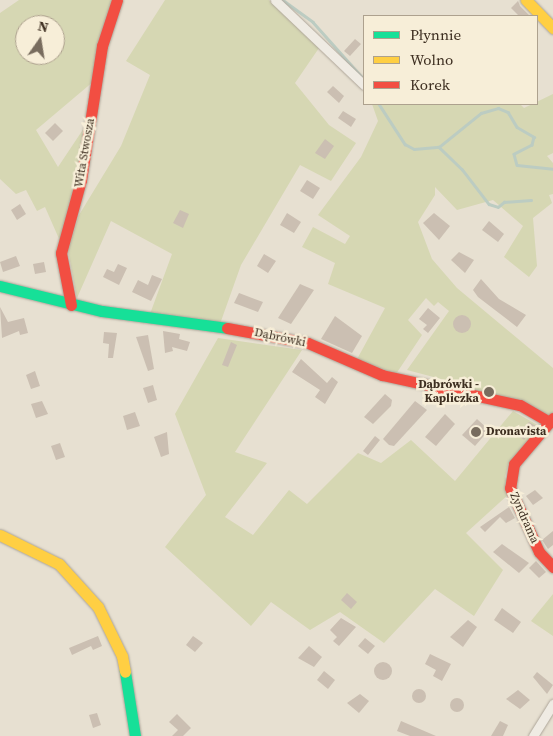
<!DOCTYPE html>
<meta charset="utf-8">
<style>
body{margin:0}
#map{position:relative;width:553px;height:736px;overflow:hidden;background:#e7e0d1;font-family:"Source Serif 4",serif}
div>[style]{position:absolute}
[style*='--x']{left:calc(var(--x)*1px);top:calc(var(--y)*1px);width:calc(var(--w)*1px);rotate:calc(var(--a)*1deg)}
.green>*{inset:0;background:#d6d7b3}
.stream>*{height:2.5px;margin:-1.25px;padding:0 1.25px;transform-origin:1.25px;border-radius:1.25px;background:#bcccc2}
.building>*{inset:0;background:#cbbfb2}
.round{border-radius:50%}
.roads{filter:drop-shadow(0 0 1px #ada599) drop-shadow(0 0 1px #ada599)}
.street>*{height:9px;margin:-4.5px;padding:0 4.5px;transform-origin:4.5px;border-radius:4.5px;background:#efebe3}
.fast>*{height:11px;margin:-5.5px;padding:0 5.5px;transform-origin:5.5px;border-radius:5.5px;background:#16e098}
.slow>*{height:11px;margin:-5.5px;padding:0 5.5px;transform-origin:5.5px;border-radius:5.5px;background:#ffcf43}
.jam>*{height:11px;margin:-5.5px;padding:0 5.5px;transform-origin:5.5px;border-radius:5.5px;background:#f24e42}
.dots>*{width:14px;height:14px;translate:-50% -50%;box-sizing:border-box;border:2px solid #f7eed8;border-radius:50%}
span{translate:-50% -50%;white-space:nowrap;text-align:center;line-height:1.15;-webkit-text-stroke:5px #f7eed8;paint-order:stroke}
.street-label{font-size:12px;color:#3d2e20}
.poi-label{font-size:12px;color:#3d2e20;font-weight:700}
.right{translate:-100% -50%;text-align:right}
.left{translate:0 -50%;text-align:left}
.legend{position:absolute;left:363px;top:15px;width:175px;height:90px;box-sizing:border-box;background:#f7eed8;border:1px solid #ada18e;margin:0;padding:6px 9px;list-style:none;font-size:15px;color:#3d2e20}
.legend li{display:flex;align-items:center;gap:10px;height:25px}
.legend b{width:25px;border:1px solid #ada18e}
.north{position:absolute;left:15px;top:15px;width:50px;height:50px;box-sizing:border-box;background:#f7eed8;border:1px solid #ada18e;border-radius:50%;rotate:13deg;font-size:14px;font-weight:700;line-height:20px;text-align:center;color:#3d2e20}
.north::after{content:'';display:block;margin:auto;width:18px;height:22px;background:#786c5e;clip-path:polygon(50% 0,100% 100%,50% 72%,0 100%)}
</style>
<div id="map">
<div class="green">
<div style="clip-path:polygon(evenodd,19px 0,113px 0,94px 81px,36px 130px,58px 167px,86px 125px,81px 168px,60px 241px,45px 207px,37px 211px,26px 190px,16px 194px,0 179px,0 13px,19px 0,25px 25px,55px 25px,55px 55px,25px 55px,25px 25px)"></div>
<div style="clip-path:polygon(165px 0,269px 0,319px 48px,295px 83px,329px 125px,356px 143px,331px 181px,300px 165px,241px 265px,220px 324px,150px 314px,172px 254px,111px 221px,77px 298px,68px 250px,79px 215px,121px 146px,150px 75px,126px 61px)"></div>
<div style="clip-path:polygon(553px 94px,553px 153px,547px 156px,553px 163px,553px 194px,549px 195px,552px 203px,533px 218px,537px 266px,529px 277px,504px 257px,523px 226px,493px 200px,457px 210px,435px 187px,435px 195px,418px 222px,432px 259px,457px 288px,553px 368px,553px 415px,550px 417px,472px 389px,466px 380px,460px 378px,456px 383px,407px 370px,449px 311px,438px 302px,434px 306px,426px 298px,408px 320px,422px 335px,396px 374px,356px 361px,385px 308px,328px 284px,335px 263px,302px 247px,313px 227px,345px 244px,350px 236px,318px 215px,361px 157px,378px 121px,372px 104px,520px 104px,524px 108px)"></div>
<div style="clip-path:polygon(218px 338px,302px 350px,235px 452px,267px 463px,225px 517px,253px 535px,289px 490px,307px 504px,358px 453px,381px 463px,411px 440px,455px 481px,513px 411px,539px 426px,508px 465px,505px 477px,510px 493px,466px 533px,503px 570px,474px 616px,435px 589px,384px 643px,340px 612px,310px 630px,271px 602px,251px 626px,165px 547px,206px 495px,175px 414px)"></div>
<div style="clip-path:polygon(553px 594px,553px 636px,531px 621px)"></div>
</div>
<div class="stream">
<div style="--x:283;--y:0;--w:37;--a:36"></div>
<div style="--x:313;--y:22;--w:74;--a:48.3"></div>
<div style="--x:379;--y:104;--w:48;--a:57"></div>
<div style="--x:405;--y:144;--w:10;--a:29"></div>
<div style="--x:414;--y:149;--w:25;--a:-5"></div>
<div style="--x:439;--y:147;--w:54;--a:-39"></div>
<div style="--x:481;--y:113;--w:18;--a:-16"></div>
<div style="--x:498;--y:108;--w:11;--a:22"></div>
<div style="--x:508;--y:112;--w:17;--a:59"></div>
<div style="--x:517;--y:127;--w:20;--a:30"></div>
<div style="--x:534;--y:137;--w:8;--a:104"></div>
<div style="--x:532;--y:145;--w:20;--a:153"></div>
<div style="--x:514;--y:154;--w:11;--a:75"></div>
<div style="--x:517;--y:165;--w:36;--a:6"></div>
<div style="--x:439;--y:147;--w:32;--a:44"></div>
<div style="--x:462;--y:169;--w:44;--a:52.4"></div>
<div style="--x:489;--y:204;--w:9;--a:18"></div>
<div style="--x:498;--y:207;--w:8;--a:-40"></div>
<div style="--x:504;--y:202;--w:27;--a:-4"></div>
</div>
<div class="building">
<div style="clip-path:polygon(518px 1px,520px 6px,530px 16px,519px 16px,511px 8px)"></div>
<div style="clip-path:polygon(355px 39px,361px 44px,350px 56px,344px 51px)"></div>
<div style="clip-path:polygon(333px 86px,344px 96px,339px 103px,327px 92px)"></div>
<div style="clip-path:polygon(343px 111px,356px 119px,351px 127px,338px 118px)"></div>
<div style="clip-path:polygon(55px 123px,63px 131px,53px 141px,45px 133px)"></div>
<div style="clip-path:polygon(325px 139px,334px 146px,325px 159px,315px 153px)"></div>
<div style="clip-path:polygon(307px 180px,320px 188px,313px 199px,300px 191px)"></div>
<div style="clip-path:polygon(20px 204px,26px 214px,17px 220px,11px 210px)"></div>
<div style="clip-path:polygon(180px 210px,189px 214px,183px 228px,173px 223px)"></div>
<div style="clip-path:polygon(287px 213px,301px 222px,294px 233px,280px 225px)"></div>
<div style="clip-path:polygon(434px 213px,450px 226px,439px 240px,423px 223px)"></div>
<div style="clip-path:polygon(489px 221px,504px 234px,498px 242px,482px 230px)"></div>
<div style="clip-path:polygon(459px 252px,474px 260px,465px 273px,451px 260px)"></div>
<div style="clip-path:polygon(264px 254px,276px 261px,268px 273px,257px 266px)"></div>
<div style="clip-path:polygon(16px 256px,20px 266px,3px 272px,0 262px)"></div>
<div style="clip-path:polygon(44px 262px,46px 272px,35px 274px,33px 264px)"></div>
<div style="clip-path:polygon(118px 264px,127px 268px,119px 285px,103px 277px,107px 269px,114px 272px)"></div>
<div style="clip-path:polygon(152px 275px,162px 279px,151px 301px,132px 292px,138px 280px,148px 285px)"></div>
<div style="clip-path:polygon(481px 279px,499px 299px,526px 315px,517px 327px,478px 297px,473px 290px)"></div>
<div style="clip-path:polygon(300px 284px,314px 290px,291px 324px,278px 318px)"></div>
<div style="clip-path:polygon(239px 293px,263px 302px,258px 312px,234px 303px)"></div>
<div style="clip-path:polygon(0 307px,8px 322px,24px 318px,28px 333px,20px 335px,19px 331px,2px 338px)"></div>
<div style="clip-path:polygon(428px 308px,440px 318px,428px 333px,423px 329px,427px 325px,419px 319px)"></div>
<div class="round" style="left:453px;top:315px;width:18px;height:18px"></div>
<div style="clip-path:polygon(335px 316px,362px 336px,352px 353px,321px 339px)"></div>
<div style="clip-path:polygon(163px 331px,180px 334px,179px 339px,190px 342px,187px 351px,172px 347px,173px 351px,165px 353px)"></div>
<div style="clip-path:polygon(104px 332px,117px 333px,113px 358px,108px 358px,109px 344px,103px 343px)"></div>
<div style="clip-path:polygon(148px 335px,154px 369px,148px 371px,136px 337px)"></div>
<div style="clip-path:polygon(231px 342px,237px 345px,228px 367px,222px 365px)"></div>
<div style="clip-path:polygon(301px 359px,327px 383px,332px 377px,338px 382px,325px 404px,315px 397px,320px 390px,292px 372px)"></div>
<div style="clip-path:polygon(35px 371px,40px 386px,31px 389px,26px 375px)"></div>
<div style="clip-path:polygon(153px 385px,157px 400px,148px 403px,143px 388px)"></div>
<div style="clip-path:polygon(385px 394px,392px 400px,391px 406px,373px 424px,364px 417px)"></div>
<div style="clip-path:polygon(42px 401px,48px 414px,36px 418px,31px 404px)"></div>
<div style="clip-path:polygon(415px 401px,427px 410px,394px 446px,389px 445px,383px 439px)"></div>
<div style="clip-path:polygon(135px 412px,140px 426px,127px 430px,123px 416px)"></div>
<div style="clip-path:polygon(445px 414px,455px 424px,436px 446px,425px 437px)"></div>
<div style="clip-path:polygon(477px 419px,489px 430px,475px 446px,462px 435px)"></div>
<div style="clip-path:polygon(529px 422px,536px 426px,524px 440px,517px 434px)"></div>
<div style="clip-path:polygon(167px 432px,169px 454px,161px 457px,154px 437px)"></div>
<div style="clip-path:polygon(375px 436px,380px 440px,368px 455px,363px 451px)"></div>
<div style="clip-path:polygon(60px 443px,65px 457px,56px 460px,51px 446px)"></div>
<div style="clip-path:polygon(535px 490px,543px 498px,533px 505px,526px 496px)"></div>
<div style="clip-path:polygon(509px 507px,515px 518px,506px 523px,500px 517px,485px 532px,480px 527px)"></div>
<div style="clip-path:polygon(553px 531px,553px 545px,548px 549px,542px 540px)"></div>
<div style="clip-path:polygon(502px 544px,529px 563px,519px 573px,493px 552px)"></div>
<div style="clip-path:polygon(536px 561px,546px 572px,539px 578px,529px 568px)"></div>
<div style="clip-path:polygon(347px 593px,357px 602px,351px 609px,341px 600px)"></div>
<div style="clip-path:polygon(502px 608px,521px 622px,513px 633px,494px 620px)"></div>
<div style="clip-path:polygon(341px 618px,356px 627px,339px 646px,333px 641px,337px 637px,330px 630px)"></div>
<div style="clip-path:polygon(468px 620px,477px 627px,463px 647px,450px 637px)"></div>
<div style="clip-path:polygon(98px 636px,102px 646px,93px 650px,91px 646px,72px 655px,69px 648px)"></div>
<div style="clip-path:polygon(193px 636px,203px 643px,195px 652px,186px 645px)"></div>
<div style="clip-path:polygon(365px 638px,375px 646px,368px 654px,358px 646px)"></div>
<div style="clip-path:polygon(309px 646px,322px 657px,314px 667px,298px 658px)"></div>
<div style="clip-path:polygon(430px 654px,451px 664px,442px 681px,433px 676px,436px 670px,425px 664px)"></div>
<div class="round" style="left:374px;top:662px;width:18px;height:18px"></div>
<div style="clip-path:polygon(324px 671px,335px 680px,328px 689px,317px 680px)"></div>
<div style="clip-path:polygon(537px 672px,553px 685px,547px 694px,533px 677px)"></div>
<div class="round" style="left:412px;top:689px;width:14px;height:14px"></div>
<div style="clip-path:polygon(518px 690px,530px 700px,520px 709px,506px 699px)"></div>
<div style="clip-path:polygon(360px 694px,369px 701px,359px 713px,347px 703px)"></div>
<div class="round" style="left:450px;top:698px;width:14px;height:14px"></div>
<div style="clip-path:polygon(97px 713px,101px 725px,93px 728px,89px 715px)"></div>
<div style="clip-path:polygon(177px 714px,191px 728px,183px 736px,172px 736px,178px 730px,169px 722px)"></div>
<div style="clip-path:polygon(401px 721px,436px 736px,410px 736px,397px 731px)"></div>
<div style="clip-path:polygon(500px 721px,508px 725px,503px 736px,491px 736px)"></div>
</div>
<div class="roads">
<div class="street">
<div style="--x:275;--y:0;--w:123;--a:43.7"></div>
<div style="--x:533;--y:736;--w:38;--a:-58"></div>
</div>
<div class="fast">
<div style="--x:0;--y:286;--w:105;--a:13.8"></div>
<div style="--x:102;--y:311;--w:126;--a:7.7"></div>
<div style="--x:125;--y:672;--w:65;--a:81.1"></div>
</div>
<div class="slow">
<div style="--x:526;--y:0;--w:39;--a:46"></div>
<div style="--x:0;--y:535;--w:66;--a:26.2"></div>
<div style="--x:59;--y:564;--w:58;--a:47.8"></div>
<div style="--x:98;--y:607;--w:55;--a:63.9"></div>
<div style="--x:122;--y:656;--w:16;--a:79"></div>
</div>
<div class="jam">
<div style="--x:71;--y:305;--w:53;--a:-100.9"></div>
<div style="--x:61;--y:253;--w:76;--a:-74.7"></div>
<div style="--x:81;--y:180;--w:136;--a:-81.1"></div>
<div style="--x:102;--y:46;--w:48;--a:-71.9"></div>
<div style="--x:227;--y:328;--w:82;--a:10.5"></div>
<div style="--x:308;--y:343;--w:81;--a:23.4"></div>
<div style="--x:382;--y:375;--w:141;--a:12.3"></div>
<div style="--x:520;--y:405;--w:34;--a:30"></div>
<div style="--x:553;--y:418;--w:60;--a:130.3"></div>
<div style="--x:514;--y:464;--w:24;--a:99"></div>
<div style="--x:510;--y:488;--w:70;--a:65.6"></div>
<div style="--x:539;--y:552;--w:21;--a:47"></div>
</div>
</div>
<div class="dots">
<div style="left:489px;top:392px;background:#786c5e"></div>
<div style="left:476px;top:432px;background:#786c5e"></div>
</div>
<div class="street-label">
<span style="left:85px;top:153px;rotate:-80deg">Wita Stwosza</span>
<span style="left:280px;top:338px;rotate:12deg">Dąbrówki</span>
<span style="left:524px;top:518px;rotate:66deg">Zyndrama</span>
</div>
<div class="poi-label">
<span class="right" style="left:479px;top:392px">Dąbrówki -<br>Kapliczka</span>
<span class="left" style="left:486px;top:432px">Dronavista</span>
</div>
<ul class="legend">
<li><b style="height:6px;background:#16e098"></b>Płynnie</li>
<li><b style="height:6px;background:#ffcf43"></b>Wolno</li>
<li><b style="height:6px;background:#f24e42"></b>Korek</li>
</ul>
<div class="north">N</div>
</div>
